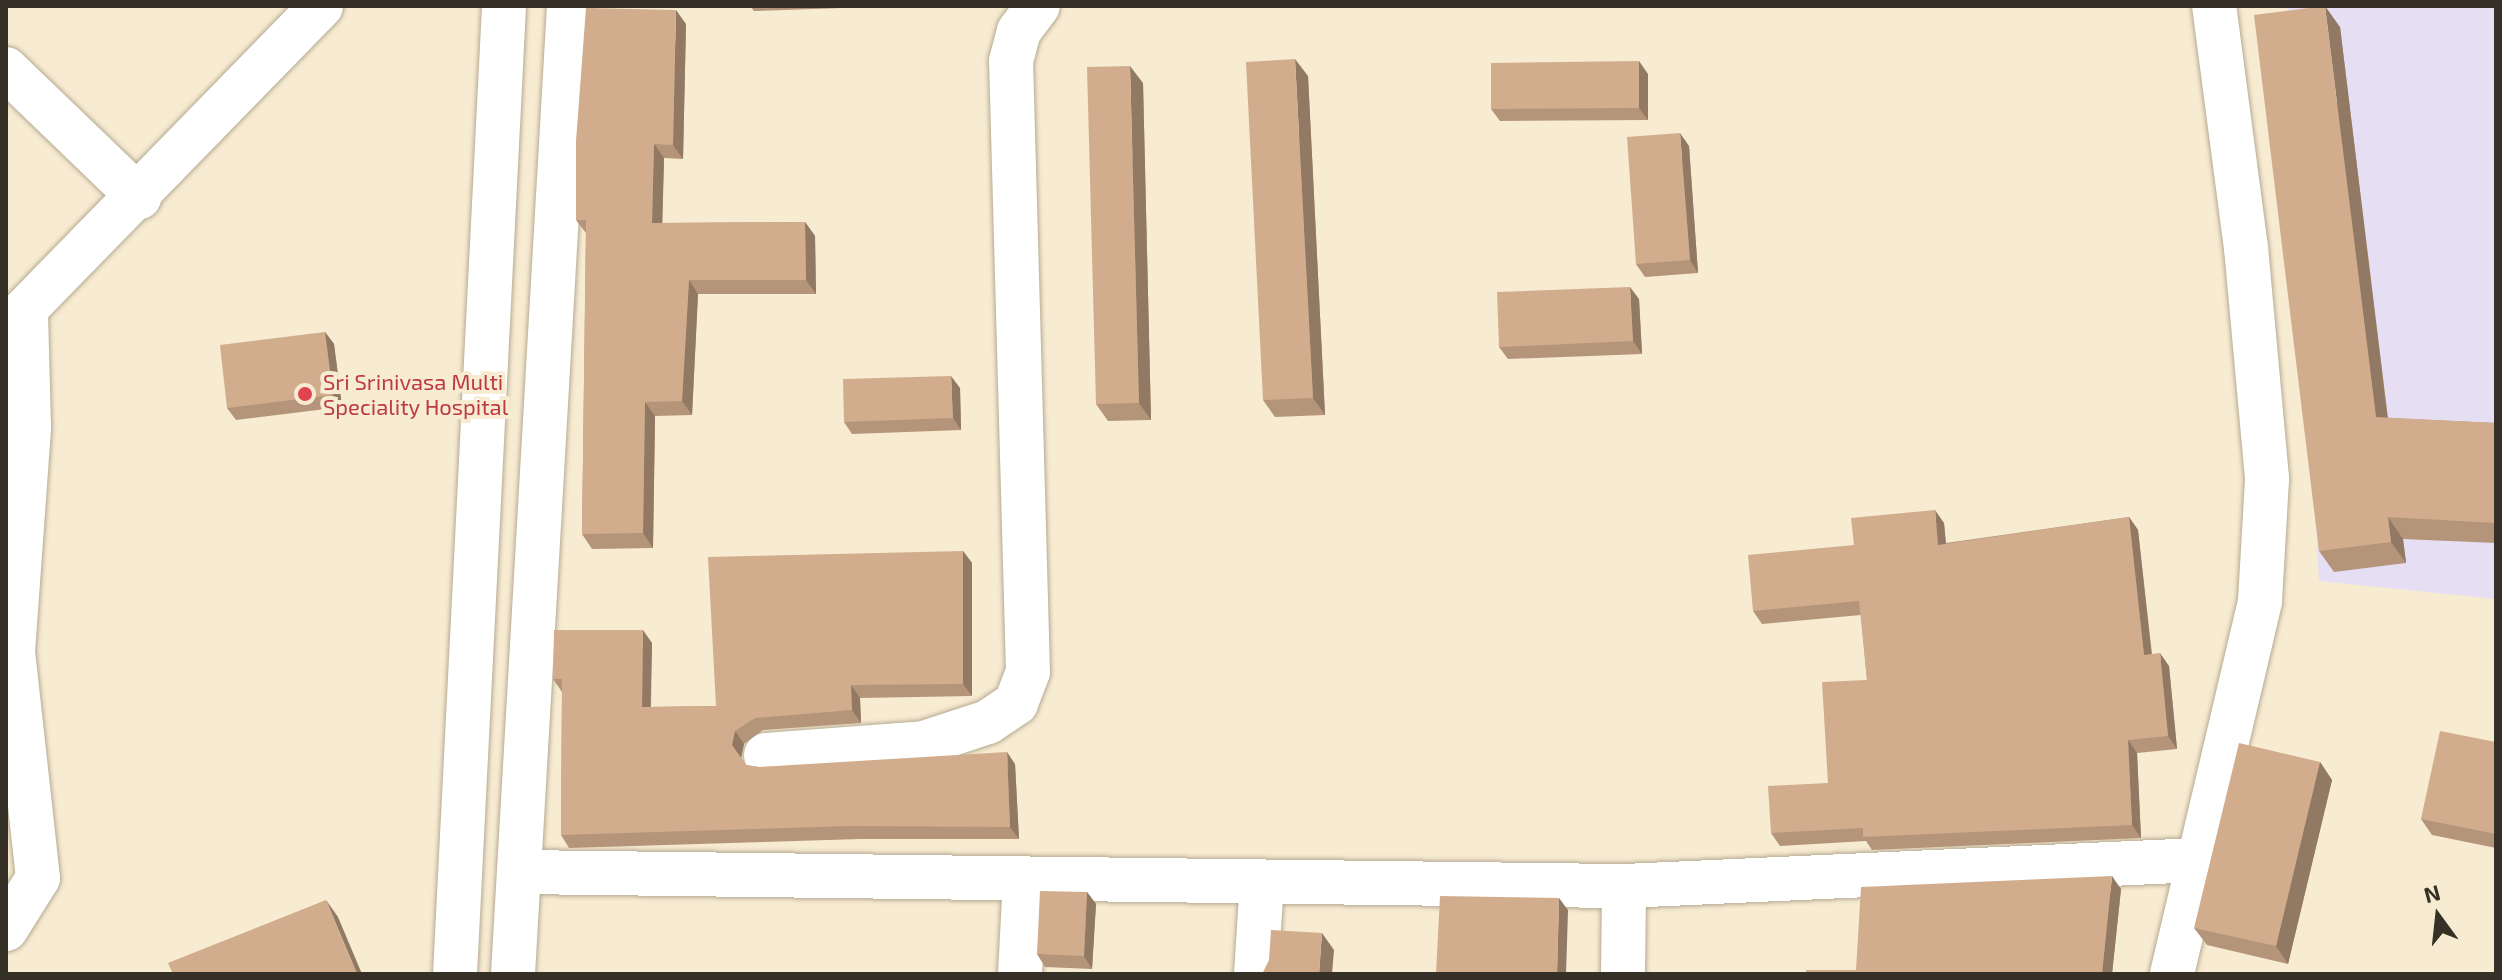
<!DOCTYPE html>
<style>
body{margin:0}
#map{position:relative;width:2502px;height:980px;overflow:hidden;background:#f7ebd1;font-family:"Exo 2",sans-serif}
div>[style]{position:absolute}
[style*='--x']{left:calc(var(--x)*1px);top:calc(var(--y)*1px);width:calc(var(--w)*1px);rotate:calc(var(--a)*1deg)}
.education>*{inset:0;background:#e6def3}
.roads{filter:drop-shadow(0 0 2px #b5aa92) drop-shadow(0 0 2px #b5aa92)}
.minor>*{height:44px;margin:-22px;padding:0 22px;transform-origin:22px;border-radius:22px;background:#fff}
.highway>*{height:44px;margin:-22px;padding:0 22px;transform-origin:22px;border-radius:22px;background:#fff}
.wall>*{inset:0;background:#b49579}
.shaded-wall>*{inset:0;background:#927963}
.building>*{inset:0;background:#d1ad8d}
.dots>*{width:22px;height:22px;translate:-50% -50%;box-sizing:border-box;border:4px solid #f7ebd1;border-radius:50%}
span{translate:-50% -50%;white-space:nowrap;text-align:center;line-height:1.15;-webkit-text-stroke:8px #f7ebd1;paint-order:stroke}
.health-label{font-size:22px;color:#be3a42}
.left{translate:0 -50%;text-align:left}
.frame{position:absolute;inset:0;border:8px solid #353127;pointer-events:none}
.north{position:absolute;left:2398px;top:876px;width:80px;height:80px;-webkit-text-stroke:6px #f7ebd1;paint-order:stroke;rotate:345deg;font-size:22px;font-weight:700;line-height:32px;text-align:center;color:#353127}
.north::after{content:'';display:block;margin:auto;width:28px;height:36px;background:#353127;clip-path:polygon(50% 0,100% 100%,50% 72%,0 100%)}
</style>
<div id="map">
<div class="education">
<div style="clip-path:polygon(2287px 6px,2496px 6px,2496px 599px,2319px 581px)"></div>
</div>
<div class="roads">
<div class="minor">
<div style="--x:6;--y:69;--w:185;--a:43.9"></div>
<div style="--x:6;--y:329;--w:451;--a:-45.7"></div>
<div style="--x:766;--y:755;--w:158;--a:-4.3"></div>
<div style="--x:924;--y:743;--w:67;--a:-18.2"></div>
<div style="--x:988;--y:722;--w:34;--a:-34"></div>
<div style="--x:1016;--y:703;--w:33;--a:-69"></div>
<div style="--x:1028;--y:672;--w:611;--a:-91.59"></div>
<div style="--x:1011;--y:61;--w:31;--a:-75"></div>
<div style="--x:1019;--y:31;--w:31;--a:-53"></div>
<div style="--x:519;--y:872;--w:1105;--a:0.73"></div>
<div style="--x:6;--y:929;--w:60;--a:-57.9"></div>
<div style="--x:38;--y:878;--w:227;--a:-96.3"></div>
<div style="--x:13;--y:652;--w:226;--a:-85.9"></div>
<div style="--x:29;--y:427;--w:118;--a:-91.5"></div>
<div style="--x:1020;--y:974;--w:95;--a:-87"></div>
<div style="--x:1256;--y:974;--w:92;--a:-86.3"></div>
<div style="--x:1623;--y:974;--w:88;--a:-89.3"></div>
<div style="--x:1624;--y:886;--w:575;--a:-2.59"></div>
<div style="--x:2172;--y:974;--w:383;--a:-76.7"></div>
<div style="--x:2260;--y:601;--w:123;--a:-86.7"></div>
<div style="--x:2267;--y:478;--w:231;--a:-95.2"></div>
<div style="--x:2246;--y:248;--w:244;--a:-97.5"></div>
</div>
<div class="highway">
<div style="--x:455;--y:974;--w:969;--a:-87.1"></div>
<div style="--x:513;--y:974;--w:970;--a:-86.69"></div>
</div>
</div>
<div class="wall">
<div style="clip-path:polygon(750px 6px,843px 6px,843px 8px,754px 11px)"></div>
<div style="clip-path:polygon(686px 24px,683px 159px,664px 158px,662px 223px,805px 222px,815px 236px,816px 294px,698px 294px,692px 415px,655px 416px,653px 548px,592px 549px,582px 534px,586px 233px,576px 220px)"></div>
<div style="clip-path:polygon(2340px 27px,2388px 418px,2496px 423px,2496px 543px,2403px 539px,2406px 563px,2334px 572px,2319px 551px)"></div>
<div style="clip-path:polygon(1648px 74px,1648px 120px,1500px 121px,1491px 109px)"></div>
<div style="clip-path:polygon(1308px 76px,1325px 415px,1275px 417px,1263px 400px)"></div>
<div style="clip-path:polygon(1143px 83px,1151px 420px,1108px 421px,1096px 404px)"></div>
<div style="clip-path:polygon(1689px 146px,1698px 273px,1645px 277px,1636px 264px)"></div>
<div style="clip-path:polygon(1639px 299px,1642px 354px,1508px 359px,1499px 347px)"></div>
<div style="clip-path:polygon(325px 332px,334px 344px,342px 407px,236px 420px,227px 408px)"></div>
<div style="clip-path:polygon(960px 388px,961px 430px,852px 434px,844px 422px)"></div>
<div style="clip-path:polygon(2129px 517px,2138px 530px,2152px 654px,2169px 666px,2177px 749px,2137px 753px,2141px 838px,1872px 850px,1866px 841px,1780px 846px,1771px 833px,1828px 783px,1867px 680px,1861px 615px,1762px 624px,1753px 611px,1854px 545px,1944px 523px,1946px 543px)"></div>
<div style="clip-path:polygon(963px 551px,972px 563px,972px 696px,860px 698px,861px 723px,763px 730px,744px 744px,741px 758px,746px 765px,759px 767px,1015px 764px,1019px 839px,860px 839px,569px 848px,561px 835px,562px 692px,553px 679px,652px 643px,651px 707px,716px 706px)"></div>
<div style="clip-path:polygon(2496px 742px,2496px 848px,2432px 835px,2421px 819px)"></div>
<div style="clip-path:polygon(2320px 762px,2332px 780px,2288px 964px,2207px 945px,2194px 928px)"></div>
<div style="clip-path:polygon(2121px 889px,2112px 974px,1806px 974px,1856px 970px)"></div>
<div style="clip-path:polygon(1087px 892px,1096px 904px,1092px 969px,1045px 967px,1037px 954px)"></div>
</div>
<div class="shaded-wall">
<div style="clip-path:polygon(2325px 6px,2340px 27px,2390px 438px,2376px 417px)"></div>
<div style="clip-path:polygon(676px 10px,686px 24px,683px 159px,673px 145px)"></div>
<div style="clip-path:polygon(1295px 59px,1308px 76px,1325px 415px,1313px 398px)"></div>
<div style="clip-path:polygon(1639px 61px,1648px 74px,1648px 120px,1639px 108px)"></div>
<div style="clip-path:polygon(1130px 66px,1143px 83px,1151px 420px,1139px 403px)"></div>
<div style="clip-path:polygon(1680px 133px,1689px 146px,1698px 273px,1690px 260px)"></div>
<div style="clip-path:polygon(654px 144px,664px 158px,662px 237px,652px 223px)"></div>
<div style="clip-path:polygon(805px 222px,815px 236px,816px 294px,806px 280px)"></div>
<div style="clip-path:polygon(689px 280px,698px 294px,692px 415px,682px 401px)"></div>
<div style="clip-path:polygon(1630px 287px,1639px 299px,1642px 354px,1633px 341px)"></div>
<div style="clip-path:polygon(325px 332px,334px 344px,342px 407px,333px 395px)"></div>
<div style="clip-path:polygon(951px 376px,960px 388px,961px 430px,953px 418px)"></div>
<div style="clip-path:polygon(645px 402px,655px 416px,653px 548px,643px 533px)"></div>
<div style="clip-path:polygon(1935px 510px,1944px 523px,1947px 558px,1938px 545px)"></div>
<div style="clip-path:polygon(2129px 517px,2138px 530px,2153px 668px,2144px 655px)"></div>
<div style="clip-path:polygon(2388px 517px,2403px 539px,2406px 563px,2391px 542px)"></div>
<div style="clip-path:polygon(963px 551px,972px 563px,972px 696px,963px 684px)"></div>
<div style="clip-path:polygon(643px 630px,652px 643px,650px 720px,642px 707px)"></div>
<div style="clip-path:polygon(2160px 653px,2169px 666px,2177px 749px,2168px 736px)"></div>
<div style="clip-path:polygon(851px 685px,860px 698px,861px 723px,852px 710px)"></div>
<div style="clip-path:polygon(735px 731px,744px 744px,741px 758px,732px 745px)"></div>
<div style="clip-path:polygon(2128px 740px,2137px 753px,2141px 838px,2132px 825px)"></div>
<div style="clip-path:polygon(1007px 752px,1015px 764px,1019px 839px,1010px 827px)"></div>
<div style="clip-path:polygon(2320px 762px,2332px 780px,2288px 964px,2276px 946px)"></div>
<div style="clip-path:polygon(2112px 876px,2121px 889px,2112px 974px,2102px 974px)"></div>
<div style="clip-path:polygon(1087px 892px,1096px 904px,1092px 969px,1084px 956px)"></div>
<div style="clip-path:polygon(1559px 898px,1568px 910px,1566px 974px,1557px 974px)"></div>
<div style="clip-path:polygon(326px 900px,338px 917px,362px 974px,357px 974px)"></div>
<div style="clip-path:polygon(1322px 933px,1334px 950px,1332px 974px,1319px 974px)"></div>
</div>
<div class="building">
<div style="clip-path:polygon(2325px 6px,2376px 417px,2496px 423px,2496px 523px,2388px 517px,2391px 542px,2319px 551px,2254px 15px)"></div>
<div style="clip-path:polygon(586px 8px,676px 10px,673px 145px,654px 144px,652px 223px,805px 222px,806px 280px,689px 280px,682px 401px,645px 402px,643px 533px,582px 534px,586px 220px,576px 220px,576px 141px)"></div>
<div style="clip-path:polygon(1295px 59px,1313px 398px,1263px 400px,1246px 62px)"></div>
<div style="clip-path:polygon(1639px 61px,1639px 108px,1491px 109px,1491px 63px)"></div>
<div style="clip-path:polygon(1130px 66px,1139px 403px,1096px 404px,1087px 67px)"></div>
<div style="clip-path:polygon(1680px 133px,1690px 260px,1636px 264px,1627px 137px)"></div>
<div style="clip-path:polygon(1630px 287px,1633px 341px,1499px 347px,1497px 292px)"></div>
<div style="clip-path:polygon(325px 332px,333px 395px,227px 408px,220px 345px)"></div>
<div style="clip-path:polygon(951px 376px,953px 418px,844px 422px,843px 379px)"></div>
<div style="clip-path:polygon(1935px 510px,1938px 545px,2129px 517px,2144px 655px,2160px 653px,2168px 736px,2128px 740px,2132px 825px,1863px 837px,1863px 828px,1771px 833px,1768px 786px,1828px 783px,1822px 682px,1867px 680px,1859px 601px,1753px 611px,1748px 555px,1854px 545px,1851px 518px)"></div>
<div style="clip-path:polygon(963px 551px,963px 684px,851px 685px,852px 710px,755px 718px,735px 731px,732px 745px,746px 765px,759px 767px,1007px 752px,1010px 827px,851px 826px,561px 835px,562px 679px,553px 679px,554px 630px,643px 630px,642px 707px,716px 706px,708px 557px)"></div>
<div style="clip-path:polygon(2440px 731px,2496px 742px,2496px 834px,2421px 819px)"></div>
<div style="clip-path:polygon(2239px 743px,2320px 762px,2276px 946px,2194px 928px)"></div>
<div style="clip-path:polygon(2112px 876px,2102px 974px,1911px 972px,1911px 974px,1806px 974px,1806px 970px,1856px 970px,1861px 887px)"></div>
<div style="clip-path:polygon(1040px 891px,1087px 892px,1084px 956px,1037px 954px)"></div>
<div style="clip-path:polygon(1440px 896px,1559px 898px,1557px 974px,1436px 974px)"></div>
<div style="clip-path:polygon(326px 900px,357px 974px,173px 974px,168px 963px)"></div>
<div style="clip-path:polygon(1271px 930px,1322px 933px,1319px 974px,1262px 974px,1269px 960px)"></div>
</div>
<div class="dots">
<div style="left:305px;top:394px;background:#e0444e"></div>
</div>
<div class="health-label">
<span class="left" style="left:323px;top:394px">Sri Srinivasa Multi<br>Speciality Hospital</span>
</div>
<div class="frame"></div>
<div class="north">N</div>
</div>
